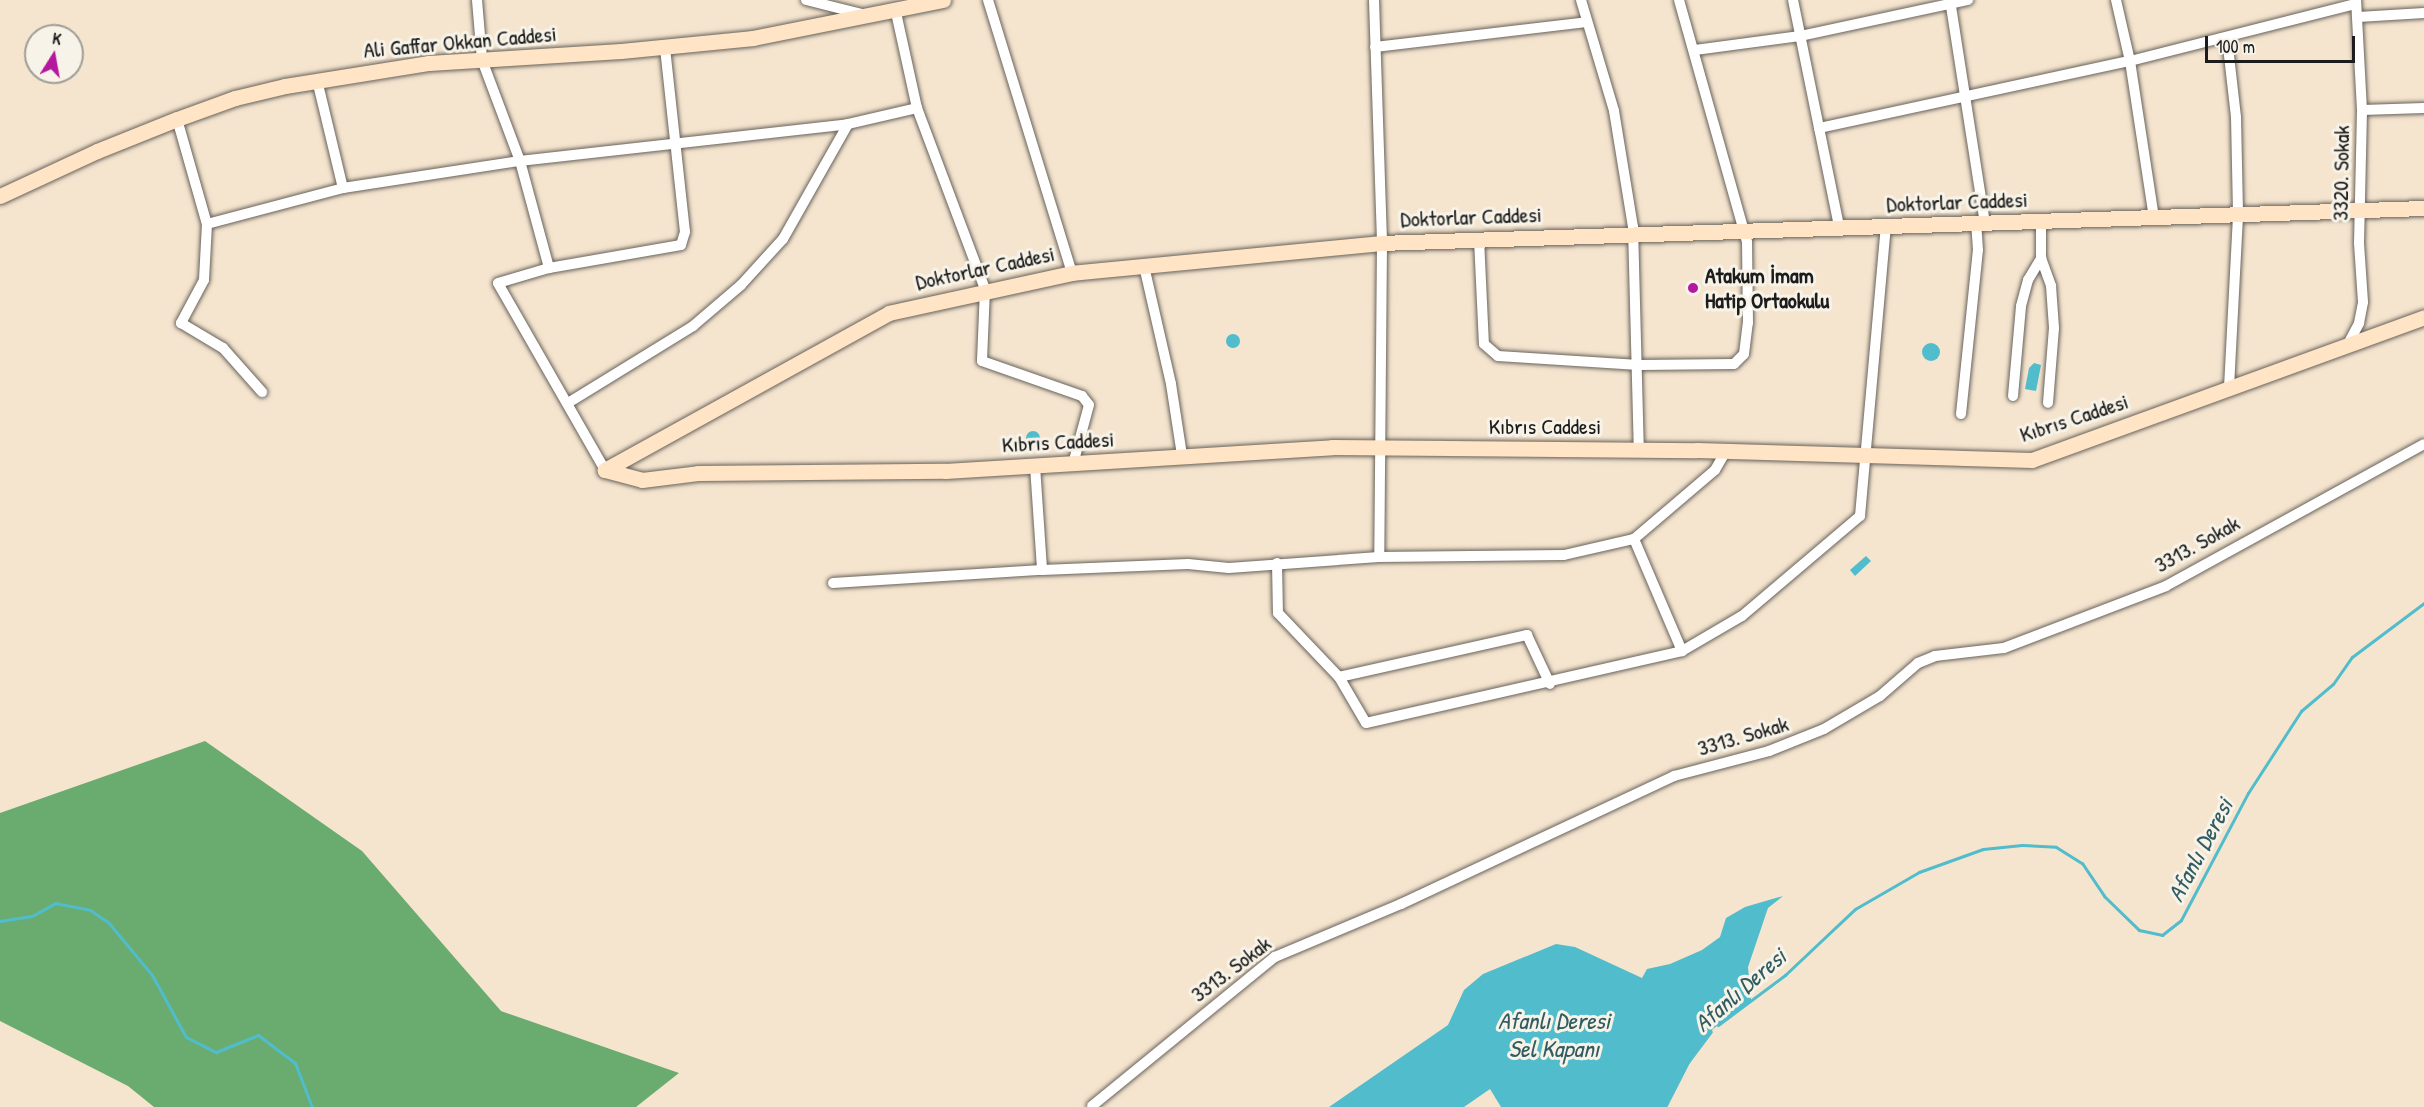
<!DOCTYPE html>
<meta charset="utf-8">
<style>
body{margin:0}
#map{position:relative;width:2424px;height:1107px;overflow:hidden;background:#f5e5cf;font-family:"Patrick Hand",sans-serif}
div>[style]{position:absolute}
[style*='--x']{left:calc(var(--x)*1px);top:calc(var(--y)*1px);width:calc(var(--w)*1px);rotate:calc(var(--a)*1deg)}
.forest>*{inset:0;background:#6aac70}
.water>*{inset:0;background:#50bccc}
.round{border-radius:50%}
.stream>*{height:3px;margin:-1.5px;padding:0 1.5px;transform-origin:1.5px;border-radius:1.5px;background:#50bccc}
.roads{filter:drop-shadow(0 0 2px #68625b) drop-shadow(0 0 2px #68625b)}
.street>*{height:10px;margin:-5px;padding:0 5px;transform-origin:5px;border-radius:5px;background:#fff}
.secondary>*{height:15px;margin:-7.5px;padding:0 7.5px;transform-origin:7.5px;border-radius:7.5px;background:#ffe4c6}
.dots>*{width:16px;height:16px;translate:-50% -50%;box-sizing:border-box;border:3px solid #f7f3e8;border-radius:50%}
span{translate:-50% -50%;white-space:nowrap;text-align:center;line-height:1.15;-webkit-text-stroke:6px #f7f3e8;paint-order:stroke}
.street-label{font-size:22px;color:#1c1c1c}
.poi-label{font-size:22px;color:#1c1c1c;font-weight:700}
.left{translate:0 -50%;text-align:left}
.water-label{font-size:24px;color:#315c62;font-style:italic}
.north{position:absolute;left:24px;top:24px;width:60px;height:60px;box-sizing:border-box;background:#f7f3e8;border:2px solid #9f9d96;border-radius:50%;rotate:11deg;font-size:16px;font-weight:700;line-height:24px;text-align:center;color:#1c1c1c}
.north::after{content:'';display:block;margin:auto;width:21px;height:27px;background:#b5179e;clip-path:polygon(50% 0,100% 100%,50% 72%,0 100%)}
.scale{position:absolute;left:2205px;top:36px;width:150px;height:27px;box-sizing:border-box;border:3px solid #1c1c1c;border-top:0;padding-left:8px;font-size:18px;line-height:21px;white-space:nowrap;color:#1c1c1c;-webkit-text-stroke:4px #f7f3e8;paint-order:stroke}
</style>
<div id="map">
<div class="forest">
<div style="clip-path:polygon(205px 741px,362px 851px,501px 1011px,679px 1073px,636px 1107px,154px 1107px,128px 1086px,0 1021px,0 813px)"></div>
</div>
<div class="water">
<div class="round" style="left:1226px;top:334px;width:14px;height:14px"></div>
<div class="round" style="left:1922px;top:343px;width:18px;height:18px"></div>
<div style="clip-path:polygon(2034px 363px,2041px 365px,2036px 391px,2025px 389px,2029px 368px)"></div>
<div class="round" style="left:1026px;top:431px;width:14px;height:14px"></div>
<div style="clip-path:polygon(1866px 556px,1871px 561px,1855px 576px,1850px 570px)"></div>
<div style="clip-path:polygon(1783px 896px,1768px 908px,1748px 967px,1751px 1000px,1713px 1029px,1688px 1062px,1665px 1107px,1501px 1107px,1490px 1089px,1464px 1107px,1329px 1107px,1448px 1025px,1464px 990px,1483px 974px,1556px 944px,1575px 947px,1642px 978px,1647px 969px,1670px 964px,1702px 950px,1720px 937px,1726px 918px,1745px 907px)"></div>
</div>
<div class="stream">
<div style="--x:0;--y:921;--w:32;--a:-9"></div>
<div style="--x:32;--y:916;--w:26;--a:-29"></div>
<div style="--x:55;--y:903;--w:36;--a:11"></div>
<div style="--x:90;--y:910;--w:22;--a:34"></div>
<div style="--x:108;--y:922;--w:69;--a:50.3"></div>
<div style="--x:152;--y:975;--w:71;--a:61.3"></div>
<div style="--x:186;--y:1037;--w:34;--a:27"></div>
<div style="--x:216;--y:1052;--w:45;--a:-22"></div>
<div style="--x:258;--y:1035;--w:46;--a:37.1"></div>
<div style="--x:295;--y:1063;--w:47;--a:68.9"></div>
<div style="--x:1718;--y:1025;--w:84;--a:-36.7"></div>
<div style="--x:1785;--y:975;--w:96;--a:-43.3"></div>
<div style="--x:1855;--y:909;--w:74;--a:-30"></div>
<div style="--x:1919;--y:872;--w:68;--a:-19.8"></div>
<div style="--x:1983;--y:849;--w:39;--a:-6"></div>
<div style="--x:2022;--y:845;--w:34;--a:3"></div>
<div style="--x:2056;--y:847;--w:31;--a:32"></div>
<div style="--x:2082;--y:863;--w:40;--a:56"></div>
<div style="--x:2104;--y:896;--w:49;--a:44.2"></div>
<div style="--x:2139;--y:930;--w:24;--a:12"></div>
<div style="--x:2162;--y:935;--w:24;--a:-38"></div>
<div style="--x:2181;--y:920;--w:144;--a:-62.2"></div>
<div style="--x:2248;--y:793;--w:98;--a:-57.1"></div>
<div style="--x:2301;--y:711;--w:42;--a:-40.2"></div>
<div style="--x:2333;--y:684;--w:33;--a:-55"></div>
<div style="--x:2352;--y:657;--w:90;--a:-36.9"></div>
<div style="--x:1665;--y:1107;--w:51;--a:-62.9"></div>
<div style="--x:1688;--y:1062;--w:38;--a:-53"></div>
</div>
<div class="roads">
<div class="street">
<div style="--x:477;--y:0;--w:60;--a:85.2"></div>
<div style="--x:482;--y:60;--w:108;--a:69.4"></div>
<div style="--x:520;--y:161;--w:111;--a:74.8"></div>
<div style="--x:806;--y:0;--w:58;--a:14"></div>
<div style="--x:988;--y:0;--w:286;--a:72.9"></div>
<div style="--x:1374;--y:0;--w:243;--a:88.1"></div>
<div style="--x:1382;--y:243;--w:314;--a:90.5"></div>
<div style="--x:1581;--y:0;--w:116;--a:73.4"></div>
<div style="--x:1614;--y:111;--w:118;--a:80.7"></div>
<div style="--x:1633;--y:227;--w:223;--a:88.5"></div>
<div style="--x:1793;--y:0;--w:232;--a:78.5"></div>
<div style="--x:1950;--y:0;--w:227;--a:81.1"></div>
<div style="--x:2116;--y:0;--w:63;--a:77.1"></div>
<div style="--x:2130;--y:61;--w:159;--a:81.3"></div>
<div style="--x:895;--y:8;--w:102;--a:77.6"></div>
<div style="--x:917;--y:108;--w:193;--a:69.4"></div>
<div style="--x:985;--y:289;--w:72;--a:92.4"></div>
<div style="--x:982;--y:361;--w:106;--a:19.3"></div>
<div style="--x:1082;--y:396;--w:11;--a:52"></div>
<div style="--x:1089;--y:405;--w:61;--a:105.2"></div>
<div style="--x:2358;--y:17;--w:66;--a:-3.5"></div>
<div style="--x:2227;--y:38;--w:80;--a:83.5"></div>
<div style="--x:2236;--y:117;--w:99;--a:88.8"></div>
<div style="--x:2238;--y:216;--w:172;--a:93"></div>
<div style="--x:1375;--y:47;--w:213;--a:-6.7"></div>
<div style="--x:1695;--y:50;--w:106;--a:-7.6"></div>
<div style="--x:1800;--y:36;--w:172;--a:-12.1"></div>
<div style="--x:317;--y:80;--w:111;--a:76.5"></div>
<div style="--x:2362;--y:110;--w:62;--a:-1.8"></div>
<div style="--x:177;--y:119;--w:109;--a:74.1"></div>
<div style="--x:207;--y:224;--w:56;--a:93.1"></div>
<div style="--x:204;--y:280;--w:49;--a:118.1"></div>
<div style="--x:181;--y:323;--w:49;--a:30.8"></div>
<div style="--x:223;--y:348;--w:59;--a:48.4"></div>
<div style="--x:1819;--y:128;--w:318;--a:-12.2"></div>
<div style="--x:2130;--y:61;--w:233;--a:-14.2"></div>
<div style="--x:2041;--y:222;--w:36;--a:90"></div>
<div style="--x:2041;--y:258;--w:30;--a:70"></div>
<div style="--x:2051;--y:286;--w:42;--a:85.9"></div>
<div style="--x:2054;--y:328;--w:75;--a:94.6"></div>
<div style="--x:207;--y:224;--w:141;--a:-14.8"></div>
<div style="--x:343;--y:188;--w:179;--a:-8.7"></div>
<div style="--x:520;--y:161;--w:330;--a:-6.4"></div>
<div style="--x:1479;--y:239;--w:105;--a:87.3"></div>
<div style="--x:1484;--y:344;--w:18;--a:41"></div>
<div style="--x:1498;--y:356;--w:141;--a:3.7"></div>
<div style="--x:1639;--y:365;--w:95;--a:-0.6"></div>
<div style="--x:1734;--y:364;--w:14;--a:-45"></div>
<div style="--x:1744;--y:354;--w:31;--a:-83"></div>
<div style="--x:1748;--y:323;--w:81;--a:-90.7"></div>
<div style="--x:1747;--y:242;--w:251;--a:-105.7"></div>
<div style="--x:1144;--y:266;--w:121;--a:77.1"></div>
<div style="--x:1171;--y:384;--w:72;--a:81.2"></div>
<div style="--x:2348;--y:344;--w:24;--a:-62"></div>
<div style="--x:2359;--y:323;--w:21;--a:-79"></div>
<div style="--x:2363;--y:302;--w:59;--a:-93.9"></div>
<div style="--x:2359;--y:243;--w:133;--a:-88.7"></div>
<div style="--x:2362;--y:110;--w:110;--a:-93.1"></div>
<div style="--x:2013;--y:396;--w:90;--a:-84.9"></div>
<div style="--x:2021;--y:306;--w:27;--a:-75"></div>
<div style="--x:2028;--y:280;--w:26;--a:-59"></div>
<div style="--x:568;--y:403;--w:147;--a:-31.6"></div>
<div style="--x:693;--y:326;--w:63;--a:-40.5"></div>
<div style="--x:741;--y:285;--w:62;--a:-47.6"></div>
<div style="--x:783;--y:239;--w:132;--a:-60.5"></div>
<div style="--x:848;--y:124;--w:71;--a:-13.1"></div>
<div style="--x:1961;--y:414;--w:165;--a:-84.1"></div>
<div style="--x:1978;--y:250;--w:26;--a:-94"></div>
<div style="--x:1035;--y:466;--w:104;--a:86.1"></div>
<div style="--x:605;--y:470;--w:215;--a:-119.8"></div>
<div style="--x:498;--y:283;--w:53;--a:-16.4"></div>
<div style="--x:549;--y:268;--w:134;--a:-9.9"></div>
<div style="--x:681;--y:245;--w:14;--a:-73"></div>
<div style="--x:685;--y:232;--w:186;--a:-96.2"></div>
<div style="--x:1634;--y:539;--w:122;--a:66.8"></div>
<div style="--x:1277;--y:563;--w:50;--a:88.9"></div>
<div style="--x:1278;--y:613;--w:88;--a:46.4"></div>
<div style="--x:1339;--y:677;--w:53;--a:59.6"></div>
<div style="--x:1366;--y:723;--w:324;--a:-12.8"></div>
<div style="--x:1682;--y:651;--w:69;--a:-30.3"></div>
<div style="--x:1742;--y:616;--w:155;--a:-40.3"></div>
<div style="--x:1860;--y:516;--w:291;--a:-84.9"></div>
<div style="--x:833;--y:583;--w:209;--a:-3.6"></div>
<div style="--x:1042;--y:570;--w:146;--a:-2.4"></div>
<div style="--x:1188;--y:564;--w:41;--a:5.6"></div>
<div style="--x:1229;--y:568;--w:150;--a:-4.2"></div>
<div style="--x:1379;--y:557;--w:185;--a:-0.6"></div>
<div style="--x:1564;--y:555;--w:72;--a:-12.9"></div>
<div style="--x:1634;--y:539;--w:106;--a:-40.4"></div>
<div style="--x:1715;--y:470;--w:22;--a:-60"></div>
<div style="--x:1339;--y:677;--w:193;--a:-12.6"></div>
<div style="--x:1527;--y:635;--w:54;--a:64.9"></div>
<div style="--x:1092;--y:1106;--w:236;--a:-39.2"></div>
<div style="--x:1275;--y:957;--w:137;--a:-22.8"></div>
<div style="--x:1401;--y:904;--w:302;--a:-25.1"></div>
<div style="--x:1674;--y:776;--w:98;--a:-14.7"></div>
<div style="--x:1769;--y:751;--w:59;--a:-21.8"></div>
<div style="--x:1824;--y:729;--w:65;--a:-30.5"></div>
<div style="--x:1880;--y:696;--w:50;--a:-41"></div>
<div style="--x:1918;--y:663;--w:18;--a:-22"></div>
<div style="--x:1935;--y:656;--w:69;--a:-6.6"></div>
<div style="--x:2004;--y:648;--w:173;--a:-20.9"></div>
<div style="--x:2166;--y:586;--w:294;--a:-28.8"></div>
</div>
<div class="secondary">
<div style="--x:0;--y:196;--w:107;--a:-24.9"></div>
<div style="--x:97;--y:151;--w:86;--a:-21.8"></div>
<div style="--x:177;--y:119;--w:62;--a:-19.9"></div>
<div style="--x:235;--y:98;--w:51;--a:-13.5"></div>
<div style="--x:285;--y:86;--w:146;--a:-9.1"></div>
<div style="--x:429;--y:63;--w:192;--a:-3.6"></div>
<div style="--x:621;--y:51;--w:133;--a:-5.6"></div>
<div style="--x:753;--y:38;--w:194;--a:-11.3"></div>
<div style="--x:2424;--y:208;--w:1043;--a:178.08"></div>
<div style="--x:1382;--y:243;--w:311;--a:174.5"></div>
<div style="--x:1072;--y:273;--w:187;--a:167.7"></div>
<div style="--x:889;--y:313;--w:325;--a:151.1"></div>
<div style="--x:605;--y:470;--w:38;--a:15"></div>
<div style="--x:642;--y:480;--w:56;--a:-7.1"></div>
<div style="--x:698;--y:473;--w:247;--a:-0.5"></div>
<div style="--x:945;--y:471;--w:388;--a:-3.5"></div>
<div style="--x:1332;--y:447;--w:365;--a:0.5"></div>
<div style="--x:1697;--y:450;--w:335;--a:1.7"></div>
<div style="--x:2032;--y:460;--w:417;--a:-20"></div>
</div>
</div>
<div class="dots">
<div style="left:1693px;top:288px;background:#b5179e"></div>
</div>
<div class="street-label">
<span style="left:460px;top:42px;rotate:-5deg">Ali Gaffar Okkan Caddesi</span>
<span style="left:2341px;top:173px;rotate:-89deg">3320. Sokak</span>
<span style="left:1957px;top:202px;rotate:-2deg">Doktorlar Caddesi</span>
<span style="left:1471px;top:217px;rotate:-2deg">Doktorlar Caddesi</span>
<span style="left:985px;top:268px;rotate:-12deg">Doktorlar Caddesi</span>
<span style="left:2074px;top:418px;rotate:-18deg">Kıbrıs Caddesi</span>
<span style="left:1545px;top:427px">Kıbrıs Caddesi</span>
<span style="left:1058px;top:442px;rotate:-3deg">Kıbrıs Caddesi</span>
<span style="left:2197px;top:544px;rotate:-29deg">3313. Sokak</span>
<span style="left:1743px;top:736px;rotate:-16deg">3313. Sokak</span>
<span style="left:1231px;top:969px;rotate:-37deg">3313. Sokak</span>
</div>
<div class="poi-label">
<span class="left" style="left:1705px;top:288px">Atakum İmam<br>Hatip Ortaokulu</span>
</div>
<div class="water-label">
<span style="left:2200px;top:850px;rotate:-62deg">Afanlı Deresi</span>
<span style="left:1740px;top:990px;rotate:-41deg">Afanlı Deresi</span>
<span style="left:1554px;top:1035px">Afanlı Deresi<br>Sel Kapanı</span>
</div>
<div class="north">K</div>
<div class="scale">100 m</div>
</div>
